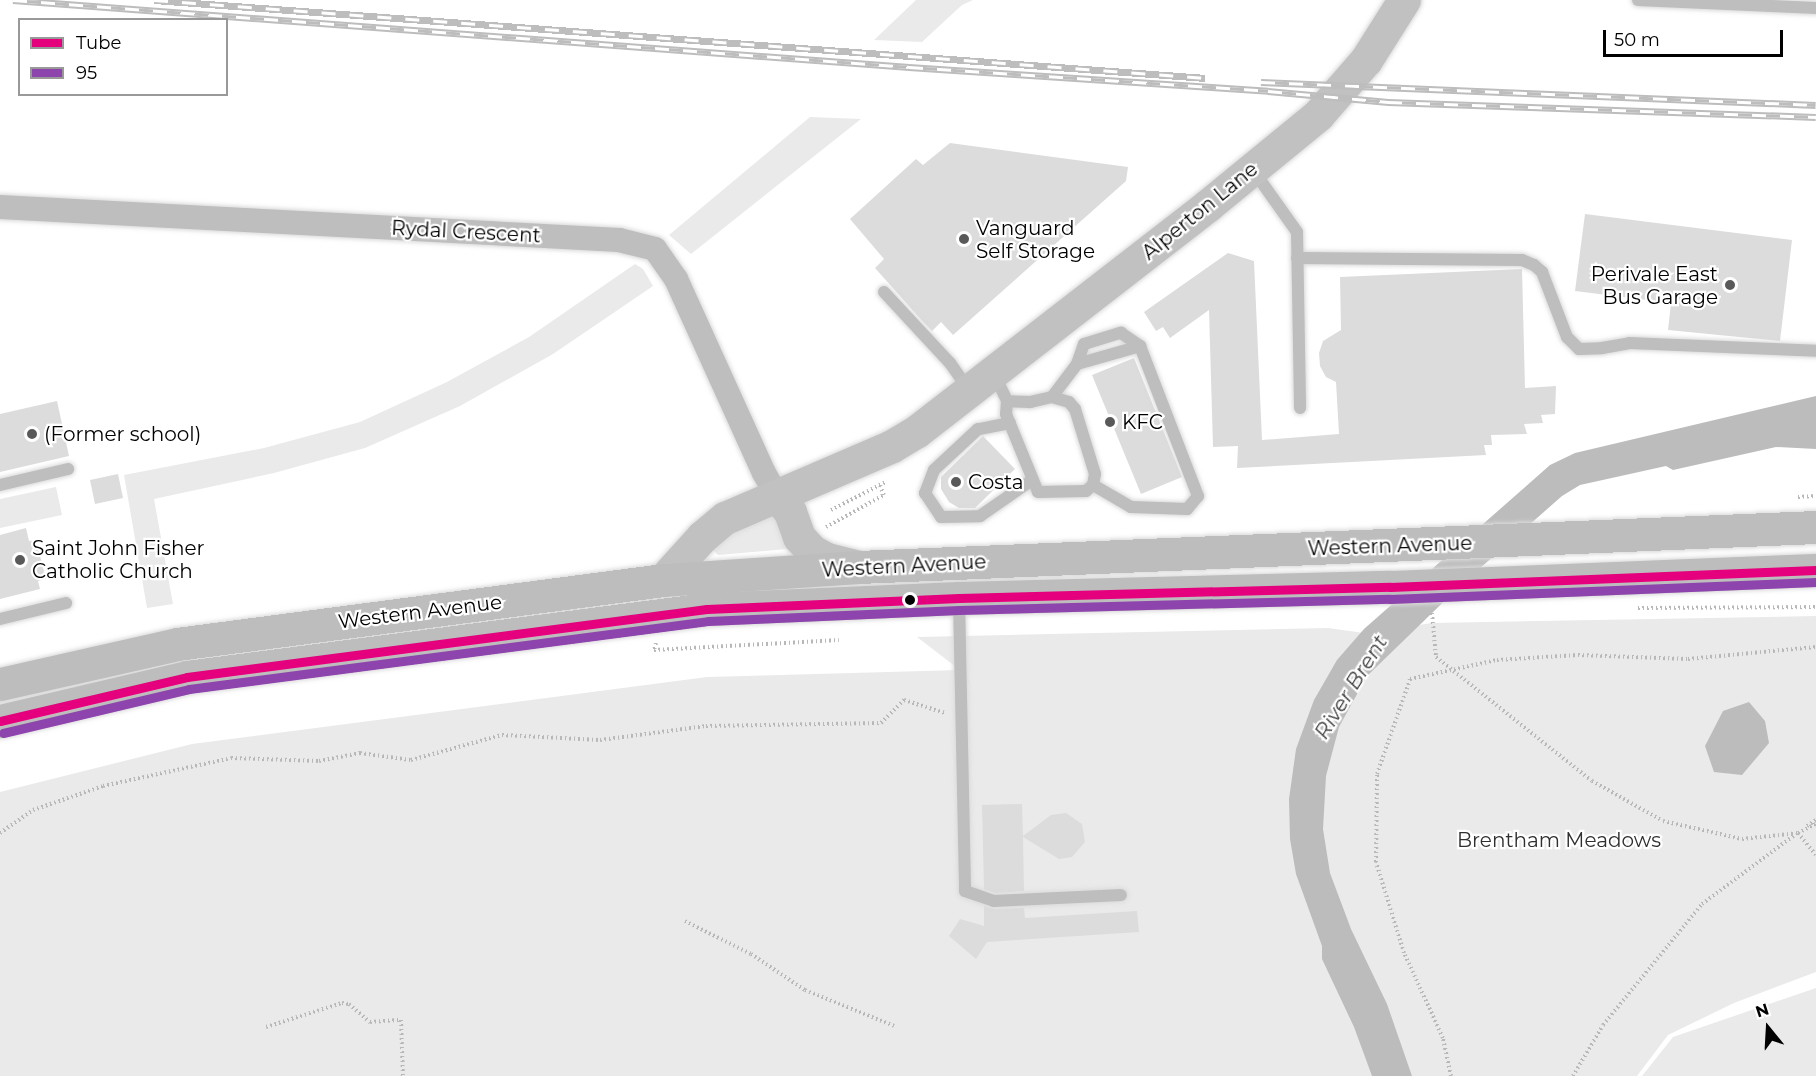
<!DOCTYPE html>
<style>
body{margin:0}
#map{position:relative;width:1816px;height:1076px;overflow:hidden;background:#fff;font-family:Montserrat,sans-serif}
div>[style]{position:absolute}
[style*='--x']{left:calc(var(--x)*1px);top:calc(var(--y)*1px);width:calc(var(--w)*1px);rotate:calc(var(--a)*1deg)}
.green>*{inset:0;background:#eaeaea}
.water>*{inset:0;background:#bcbcbc}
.building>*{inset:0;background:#dcdcdc}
.path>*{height:4px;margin-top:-2px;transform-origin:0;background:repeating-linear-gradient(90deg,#b8b8b8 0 1.5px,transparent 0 4.5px)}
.roads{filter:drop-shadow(0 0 2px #dbdbdb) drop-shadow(0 0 2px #dbdbdb)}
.service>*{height:12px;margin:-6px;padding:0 6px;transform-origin:6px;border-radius:6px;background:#bebebe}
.minor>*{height:24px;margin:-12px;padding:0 12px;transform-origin:12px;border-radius:12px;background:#bebebe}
.secondary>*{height:33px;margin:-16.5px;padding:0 16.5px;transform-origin:16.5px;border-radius:16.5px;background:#c1c1c1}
.trunk>*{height:33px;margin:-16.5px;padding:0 16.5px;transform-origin:16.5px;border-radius:16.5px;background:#bdbdbd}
.rail>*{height:7px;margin-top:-3.5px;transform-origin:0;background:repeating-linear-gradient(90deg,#fff 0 14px,#bdbdbd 0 28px);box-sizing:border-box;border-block:2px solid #bdbdbd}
.bus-1>*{height:9px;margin:-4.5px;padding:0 4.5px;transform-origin:4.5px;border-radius:4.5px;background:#e5007d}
.bus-2>*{height:9px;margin:-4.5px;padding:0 4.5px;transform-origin:4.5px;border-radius:4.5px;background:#8e44ad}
.dots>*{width:16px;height:16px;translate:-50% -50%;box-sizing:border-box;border:3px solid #fff;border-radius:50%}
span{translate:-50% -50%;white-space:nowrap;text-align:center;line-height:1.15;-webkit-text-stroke:4.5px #fff;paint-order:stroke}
.street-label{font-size:20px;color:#000}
.poi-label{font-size:20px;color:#000}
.left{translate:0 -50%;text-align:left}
.right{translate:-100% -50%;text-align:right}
.park-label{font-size:20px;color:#2f2f2f}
.water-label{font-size:21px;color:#404040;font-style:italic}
.legend{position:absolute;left:18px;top:18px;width:210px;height:78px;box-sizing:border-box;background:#fff;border:2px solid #999;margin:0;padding:8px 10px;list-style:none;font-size:18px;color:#000}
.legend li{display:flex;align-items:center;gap:12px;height:30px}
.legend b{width:30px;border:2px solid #999}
.north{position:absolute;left:1738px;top:998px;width:60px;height:60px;-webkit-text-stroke:4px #fff;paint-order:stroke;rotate:342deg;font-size:16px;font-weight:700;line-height:24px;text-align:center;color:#000}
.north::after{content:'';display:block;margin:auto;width:21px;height:27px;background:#000;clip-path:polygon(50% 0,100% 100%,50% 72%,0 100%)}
.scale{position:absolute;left:1603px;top:30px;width:180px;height:27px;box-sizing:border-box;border:3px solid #000;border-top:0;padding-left:8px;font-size:18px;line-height:21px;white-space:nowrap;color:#000;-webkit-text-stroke:4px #fff;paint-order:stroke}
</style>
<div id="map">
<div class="green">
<div style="clip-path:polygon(916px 0,973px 0,962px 5px,922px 42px,874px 40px)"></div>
<div style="clip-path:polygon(810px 117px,861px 119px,691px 254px,669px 235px)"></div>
<div style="clip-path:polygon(635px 264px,643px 269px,653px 286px,553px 354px,460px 406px,365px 448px,274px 473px,154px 499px,173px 604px,147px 608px,124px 475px,264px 448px,360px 422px,447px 382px,529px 337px)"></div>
<div style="clip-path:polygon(56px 487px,62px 515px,0 528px,0 499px)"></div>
<div style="clip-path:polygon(781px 510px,786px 524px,787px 549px,718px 555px,711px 548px,717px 538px)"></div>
<div style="clip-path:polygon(1816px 616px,1816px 972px,1734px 1003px,1668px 1035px,1637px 1076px,0 1076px,0 792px,192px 744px,707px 677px,960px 670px,917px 637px,1328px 628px,1364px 633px,1432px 623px)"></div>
<div style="clip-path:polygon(1816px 988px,1816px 1076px,1642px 1076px,1673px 1037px)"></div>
</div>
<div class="water">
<div style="clip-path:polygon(1816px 396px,1816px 449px,1776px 447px,1673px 470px,1666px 466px,1580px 485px,1562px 496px,1463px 583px,1367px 676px,1339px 727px,1326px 776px,1323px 829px,1330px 873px,1351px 929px,1387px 1004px,1412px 1076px,1372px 1076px,1354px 1027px,1322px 959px,1322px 946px,1296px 874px,1290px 839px,1289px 799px,1296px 749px,1314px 700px,1337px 660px,1364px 629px,1550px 465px,1575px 453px)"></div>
<div style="clip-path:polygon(1749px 702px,1765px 721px,1769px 743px,1742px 775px,1714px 772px,1705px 746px,1723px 711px)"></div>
</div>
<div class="building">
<div style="clip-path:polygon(950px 143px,1128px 167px,1126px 181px,953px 335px,941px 322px,932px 331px,924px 323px,875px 268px,884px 259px,850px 219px,916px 159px,923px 165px)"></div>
<div style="clip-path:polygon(1585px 214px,1792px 240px,1780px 341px,1668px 330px,1671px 303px,1575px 291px)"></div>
<div style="clip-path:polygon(1228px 253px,1254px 261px,1262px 440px,1339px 434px,1336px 382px,1326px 377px,1320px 366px,1319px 353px,1323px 341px,1341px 330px,1340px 277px,1522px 269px,1525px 388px,1556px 386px,1555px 414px,1541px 415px,1543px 423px,1524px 424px,1527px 434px,1491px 435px,1492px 445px,1484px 445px,1486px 455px,1237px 468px,1238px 446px,1213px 447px,1209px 310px,1170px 338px,1163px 327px,1156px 331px,1144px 312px)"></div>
<div style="clip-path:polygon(1134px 358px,1182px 477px,1141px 494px,1092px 375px)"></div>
<div style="clip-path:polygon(57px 401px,69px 456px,0 472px,0 414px)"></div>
<div style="clip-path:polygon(983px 436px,1015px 469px,975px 508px,959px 508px,949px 502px,941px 489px,941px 477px)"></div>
<div style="clip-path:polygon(118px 474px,123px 498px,95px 504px,90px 480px)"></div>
<div style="clip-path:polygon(26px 528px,29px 541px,36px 540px,46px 579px,38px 581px,40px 589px,0 599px,0 535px)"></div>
<div style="clip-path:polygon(1022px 804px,1023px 836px,1051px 815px,1066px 813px,1082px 824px,1085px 842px,1072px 857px,1059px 859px,1023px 837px,1024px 891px,995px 893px,984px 889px,982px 805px)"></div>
<div style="clip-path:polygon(984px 906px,994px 909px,1024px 908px,1025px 918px,1137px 911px,1139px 932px,987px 942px,976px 959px,949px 936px,960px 919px,984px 926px)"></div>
</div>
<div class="path">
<div style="--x:1798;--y:497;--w:18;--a:-3"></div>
<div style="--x:831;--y:510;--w:62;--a:-27"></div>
<div style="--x:826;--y:527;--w:66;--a:-28.9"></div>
<div style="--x:884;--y:495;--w:11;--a:-112"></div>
<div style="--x:1638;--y:608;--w:178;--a:-0.3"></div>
<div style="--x:1432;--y:613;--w:44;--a:84.8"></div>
<div style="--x:1436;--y:657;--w:199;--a:38.5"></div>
<div style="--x:1592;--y:781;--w:81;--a:29.4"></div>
<div style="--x:1663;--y:821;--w:81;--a:12.8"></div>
<div style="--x:1742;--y:839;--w:56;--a:-6.1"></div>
<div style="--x:1798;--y:833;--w:20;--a:-27"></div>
<div style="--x:656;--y:643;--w:7;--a:106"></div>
<div style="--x:654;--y:650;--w:185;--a:-3.1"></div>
<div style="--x:1807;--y:826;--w:11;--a:-34"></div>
<div style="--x:0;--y:833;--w:40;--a:-34.9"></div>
<div style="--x:33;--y:810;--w:74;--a:-18.9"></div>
<div style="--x:103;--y:786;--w:131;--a:-12.3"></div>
<div style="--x:231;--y:758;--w:88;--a:2"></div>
<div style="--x:319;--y:761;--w:42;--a:-11"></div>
<div style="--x:360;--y:753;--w:51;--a:7.8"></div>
<div style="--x:411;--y:760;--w:94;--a:-15.4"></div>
<div style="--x:502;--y:735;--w:98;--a:2.9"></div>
<div style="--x:600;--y:740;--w:107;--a:-7.5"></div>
<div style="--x:706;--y:726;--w:175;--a:-1"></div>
<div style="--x:881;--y:723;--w:33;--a:-45"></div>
<div style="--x:904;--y:700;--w:43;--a:17.6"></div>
<div style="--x:1798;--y:833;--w:28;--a:51"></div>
<div style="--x:685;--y:921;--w:74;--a:26.6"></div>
<div style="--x:751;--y:954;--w:65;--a:33.7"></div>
<div style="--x:805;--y:990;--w:96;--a:22"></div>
<div style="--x:266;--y:1027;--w:80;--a:-17.5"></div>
<div style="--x:342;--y:1003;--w:7;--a:8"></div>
<div style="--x:349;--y:1004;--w:28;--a:41"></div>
<div style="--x:370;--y:1022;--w:31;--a:-4"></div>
<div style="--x:401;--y:1020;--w:56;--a:88"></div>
<div style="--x:1451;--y:1076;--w:39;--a:-102"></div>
<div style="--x:1443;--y:1038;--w:94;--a:-114.6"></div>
<div style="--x:1404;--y:953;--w:95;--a:-107.1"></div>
<div style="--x:1376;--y:862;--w:88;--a:-89.3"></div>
<div style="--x:1377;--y:774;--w:101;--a:-70.8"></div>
<div style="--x:1410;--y:679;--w:89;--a:-12.3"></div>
<div style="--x:1497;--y:660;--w:81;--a:-3.5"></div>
<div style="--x:1578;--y:655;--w:110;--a:2.1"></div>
<div style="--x:1688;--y:659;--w:129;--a:-5.4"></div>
<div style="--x:1573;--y:1076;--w:59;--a:-59.5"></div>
<div style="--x:1603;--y:1025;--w:156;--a:-50.7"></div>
<div style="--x:1702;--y:904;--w:117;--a:-36.7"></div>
</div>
<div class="roads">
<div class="service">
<div style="--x:1638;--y:0;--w:178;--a:2.6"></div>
<div style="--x:1253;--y:170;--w:76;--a:54.6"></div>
<div style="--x:1297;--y:232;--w:176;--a:89"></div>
<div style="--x:1297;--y:258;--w:225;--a:0.5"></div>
<div style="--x:1522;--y:260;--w:13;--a:23"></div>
<div style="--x:1534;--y:265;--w:11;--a:41"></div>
<div style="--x:1542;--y:272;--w:70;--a:69"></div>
<div style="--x:1567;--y:337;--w:17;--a:45"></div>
<div style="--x:1579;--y:349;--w:23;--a:-2"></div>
<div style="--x:1602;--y:348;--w:27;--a:-10"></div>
<div style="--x:1629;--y:343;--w:187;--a:2.4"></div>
<div style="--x:884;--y:292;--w:97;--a:47.1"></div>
<div style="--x:950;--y:363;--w:33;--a:55"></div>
<div style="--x:1077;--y:364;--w:21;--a:-71"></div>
<div style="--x:1084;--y:344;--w:39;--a:-17"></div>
<div style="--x:1121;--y:333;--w:23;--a:34"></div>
<div style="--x:994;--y:374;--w:30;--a:64"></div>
<div style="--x:1007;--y:401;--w:13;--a:94"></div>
<div style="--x:1006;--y:414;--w:84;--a:67.7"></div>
<div style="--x:1038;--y:492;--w:48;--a:-1.2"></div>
<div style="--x:1086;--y:491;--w:9;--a:-41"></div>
<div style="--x:1093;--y:485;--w:11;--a:-80"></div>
<div style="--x:1095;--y:474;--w:68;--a:-107.1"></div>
<div style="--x:1075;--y:409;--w:9;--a:-131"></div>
<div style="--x:1069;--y:402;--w:18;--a:-164"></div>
<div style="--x:1052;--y:397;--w:23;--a:167"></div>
<div style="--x:1030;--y:402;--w:23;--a:-178"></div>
<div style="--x:1052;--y:397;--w:41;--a:-52.9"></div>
<div style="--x:1077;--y:364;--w:66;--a:-15.9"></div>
<div style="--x:1140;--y:346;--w:161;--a:68.9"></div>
<div style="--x:1198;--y:496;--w:17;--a:130"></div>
<div style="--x:1187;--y:509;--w:56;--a:-178"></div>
<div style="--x:1131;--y:507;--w:44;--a:-149.9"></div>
<div style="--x:1010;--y:423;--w:33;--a:169"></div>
<div style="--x:978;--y:429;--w:60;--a:137"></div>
<div style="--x:934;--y:470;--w:25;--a:111"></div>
<div style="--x:925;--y:493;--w:29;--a:56"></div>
<div style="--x:941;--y:517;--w:39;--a:-1"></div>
<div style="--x:980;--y:516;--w:63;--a:-34.7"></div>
<div style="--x:0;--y:485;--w:70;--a:-13.2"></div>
<div style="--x:959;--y:600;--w:291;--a:88.8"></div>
<div style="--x:965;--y:891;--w:31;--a:19"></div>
<div style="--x:994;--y:901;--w:127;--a:-2.7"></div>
<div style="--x:0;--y:619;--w:68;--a:-13.6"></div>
</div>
<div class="minor">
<div style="--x:0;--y:207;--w:620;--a:3.05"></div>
<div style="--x:619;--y:240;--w:37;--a:14"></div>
<div style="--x:655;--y:249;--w:37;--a:55"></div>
<div style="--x:676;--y:279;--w:213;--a:65.6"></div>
<div style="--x:764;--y:473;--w:28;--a:60"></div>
</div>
<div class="secondary">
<div style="--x:778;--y:497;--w:19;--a:51"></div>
<div style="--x:790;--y:512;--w:27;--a:70"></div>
<div style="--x:799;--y:537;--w:19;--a:47"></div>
<div style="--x:812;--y:551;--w:17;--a:28"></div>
<div style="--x:827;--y:559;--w:32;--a:14"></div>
<div style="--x:663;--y:580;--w:58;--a:-47.8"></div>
<div style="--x:702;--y:537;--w:30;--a:-40"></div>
<div style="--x:725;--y:518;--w:182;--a:-23.3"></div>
<div style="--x:892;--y:446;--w:29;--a:-31"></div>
<div style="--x:917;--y:431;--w:367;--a:-37.8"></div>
<div style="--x:1207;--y:206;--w:144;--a:-39.3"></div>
<div style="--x:1318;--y:115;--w:73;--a:-48.9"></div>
<div style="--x:1366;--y:60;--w:71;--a:-57.7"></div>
</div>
<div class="trunk">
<div style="--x:0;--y:684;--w:181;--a:-12.7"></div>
<div style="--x:177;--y:644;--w:490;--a:-7.5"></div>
<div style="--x:663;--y:580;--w:195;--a:-3.8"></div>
<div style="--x:858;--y:567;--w:959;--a:-2.39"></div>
<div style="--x:0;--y:721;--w:192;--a:-13.2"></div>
<div style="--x:187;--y:677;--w:524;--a:-7.45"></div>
<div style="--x:707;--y:609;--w:252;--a:-2.5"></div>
<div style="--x:959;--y:598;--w:431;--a:-1.5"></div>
<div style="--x:1390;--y:587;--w:426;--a:-2.3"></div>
</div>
</div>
<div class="rail">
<div style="--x:13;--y:0;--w:899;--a:4.28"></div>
<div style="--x:909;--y:67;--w:360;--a:3.8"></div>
<div style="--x:1268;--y:91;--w:121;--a:5.2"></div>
<div style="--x:1388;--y:102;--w:428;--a:2"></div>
<div style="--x:154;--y:0;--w:1054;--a:4.24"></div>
<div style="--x:1261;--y:82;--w:555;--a:2.37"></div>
</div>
<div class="bus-1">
<div style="--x:0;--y:721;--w:192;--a:-13.2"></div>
<div style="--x:187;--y:677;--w:524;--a:-7.45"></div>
<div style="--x:707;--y:609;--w:252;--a:-2.5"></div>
<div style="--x:959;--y:598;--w:431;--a:-1.5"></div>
<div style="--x:1390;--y:587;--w:426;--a:-2.3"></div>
</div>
<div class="bus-2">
<div style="--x:3;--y:733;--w:191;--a:-13.3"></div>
<div style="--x:189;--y:689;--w:523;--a:-7.46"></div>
<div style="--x:708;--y:621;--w:251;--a:-2.5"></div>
<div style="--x:959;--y:610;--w:431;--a:-1.5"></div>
<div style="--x:1390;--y:599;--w:426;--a:-2.3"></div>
</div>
<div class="dots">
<div style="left:964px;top:239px;background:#595959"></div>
<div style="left:1730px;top:285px;background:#595959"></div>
<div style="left:1110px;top:422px;background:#595959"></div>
<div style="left:32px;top:434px;background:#595959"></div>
<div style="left:956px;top:482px;background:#595959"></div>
<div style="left:20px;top:560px;background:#595959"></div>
<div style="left:910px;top:600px;background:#000"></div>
</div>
<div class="street-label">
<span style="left:1200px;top:211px;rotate:-39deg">Alperton Lane</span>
<span style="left:466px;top:232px;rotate:3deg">Rydal Crescent</span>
<span style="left:1390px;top:546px;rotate:-2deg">Western Avenue</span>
<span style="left:904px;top:566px;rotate:-3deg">Western Avenue</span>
<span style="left:420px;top:612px;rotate:-7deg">Western Avenue</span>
</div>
<div class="poi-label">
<span class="left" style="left:976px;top:240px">Vanguard<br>Self Storage</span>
<span class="right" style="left:1718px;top:286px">Perivale East<br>Bus Garage</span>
<span class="left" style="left:1122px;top:422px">KFC</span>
<span class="left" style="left:44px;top:434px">(Former school)</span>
<span class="left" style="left:968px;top:482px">Costa</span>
<span class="left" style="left:32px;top:560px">Saint John Fisher<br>Catholic Church</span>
</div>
<div class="park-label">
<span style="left:1559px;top:840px">Brentham Meadows</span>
</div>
<div class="water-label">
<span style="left:1351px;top:687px;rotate:-58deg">River Brent</span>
</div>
<ul class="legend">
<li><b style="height:8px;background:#e5007d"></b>Tube</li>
<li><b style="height:8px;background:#8e44ad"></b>95</li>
</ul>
<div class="north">N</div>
<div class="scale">50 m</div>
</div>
